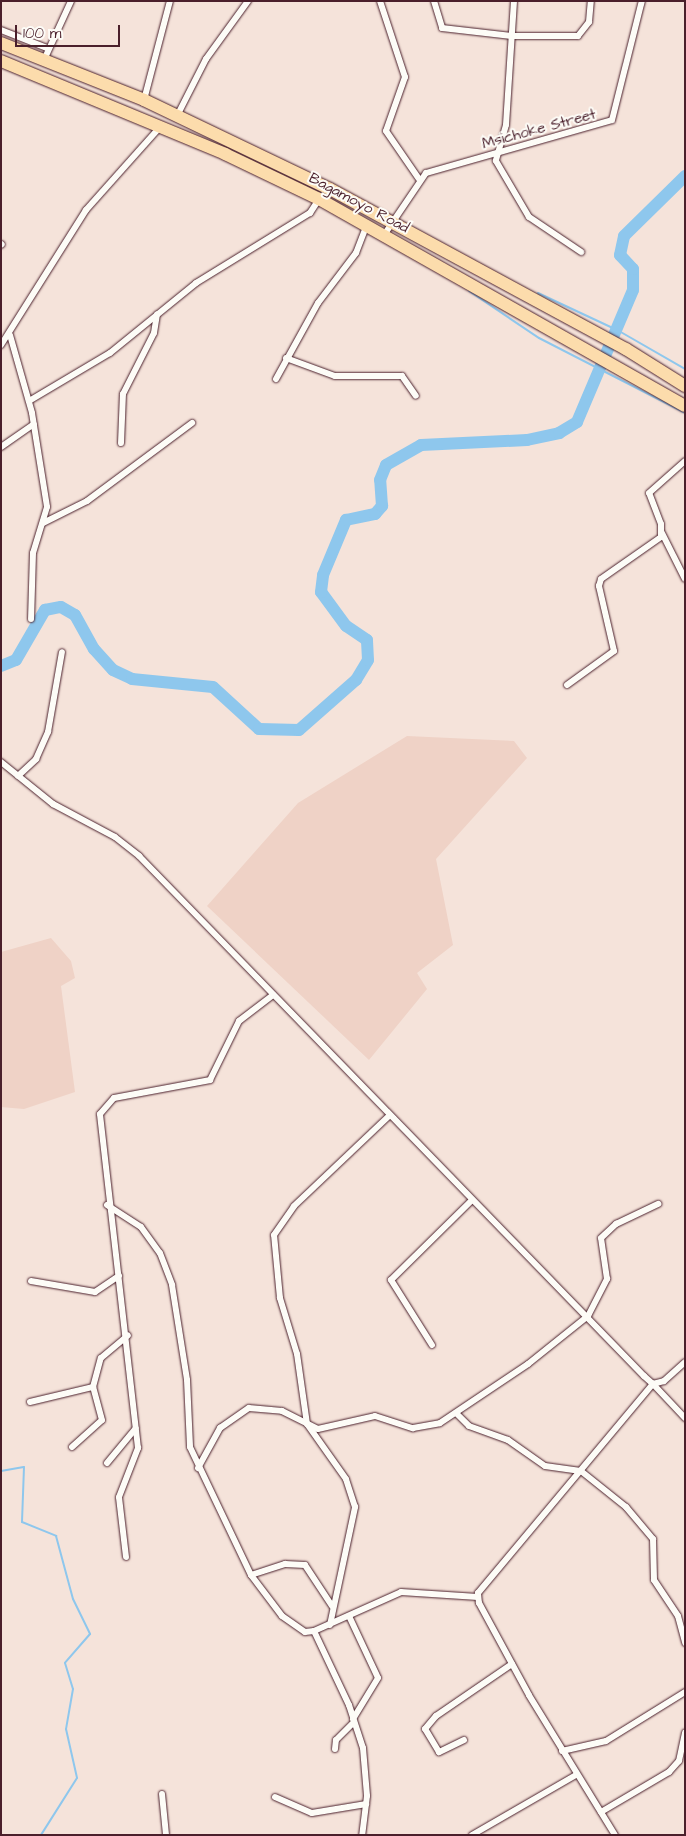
<!DOCTYPE html>
<style>
body{margin:0}
#map{position:relative;width:686px;height:1836px;overflow:hidden;background:#f5e3da;font-family:"Architects Daughter",sans-serif}
div>[style]{position:absolute}
[style*='--x']{left:calc(var(--x)*1px);top:calc(var(--y)*1px);width:calc(var(--w)*1px);rotate:calc(var(--a)*1deg)}
.built>*{inset:0;background:#efd2c6}
.stream>*{height:2px;margin:-1px;padding:0 1px;transform-origin:1px;border-radius:1px;background:#8ec7ed}
.river>*{height:12px;margin:-6px;padding:0 6px;transform-origin:6px;border-radius:6px;background:#8ec7ed}
.roads{filter:drop-shadow(0 0 1px #4a1f2b) drop-shadow(0 0 1px #4a1f2b)}
.street>*{height:6px;margin:-3px;padding:0 3px;transform-origin:3px;border-radius:3px;background:#fdfcf7}
.highway>*{height:12px;margin:-6px;padding:0 6px;transform-origin:6px;border-radius:6px;background:#fcdcac}
span{translate:-50% -50%;white-space:nowrap;text-align:center;line-height:1.15;-webkit-text-stroke:4px #fdfcf7;paint-order:stroke}
.street-label{font-size:15px;color:#4a1f2b}
.frame{position:absolute;inset:0;border:2px solid #4a1f2b;pointer-events:none}
.scale{position:absolute;left:15px;top:25px;width:105px;height:22px;box-sizing:border-box;border:2px solid #4a1f2b;border-top:0;padding-left:6px;font-size:15px;line-height:18px;white-space:nowrap;color:#4a1f2b;-webkit-text-stroke:4px #fdfcf7;paint-order:stroke}
</style>
<div id="map">
<div class="built">
<div style="clip-path:polygon(407px 736px,514px 741px,527px 758px,436px 859px,453px 945px,417px 973px,427px 989px,369px 1060px,207px 906px,298px 803px)"></div>
<div style="clip-path:polygon(51px 938px,71px 961px,75px 978px,61px 986px,75px 1092px,24px 1109px,1px 1107px,1px 952px)"></div>
</div>
<div class="stream">
<div style="--x:469;--y:291;--w:84;--a:33.9"></div>
<div style="--x:539;--y:338;--w:164;--a:27.2"></div>
<div style="--x:538;--y:293;--w:89;--a:25.1"></div>
<div style="--x:619;--y:331;--w:76;--a:29.9"></div>
<div style="--x:1;--y:1471;--w:23;--a:-10"></div>
<div style="--x:24;--y:1467;--w:55;--a:92.1"></div>
<div style="--x:22;--y:1522;--w:37;--a:22"></div>
<div style="--x:56;--y:1536;--w:65;--a:74.9"></div>
<div style="--x:73;--y:1599;--w:39;--a:64"></div>
<div style="--x:90;--y:1634;--w:38;--a:131"></div>
<div style="--x:65;--y:1663;--w:27;--a:73"></div>
<div style="--x:73;--y:1689;--w:41;--a:99.9"></div>
<div style="--x:66;--y:1729;--w:50;--a:77.3"></div>
<div style="--x:77;--y:1778;--w:67;--a:122.3"></div>
</div>
<div class="river">
<div style="--x:1;--y:666;--w:16;--a:-22"></div>
<div style="--x:16;--y:660;--w:58;--a:-59.9"></div>
<div style="--x:45;--y:610;--w:16;--a:-11"></div>
<div style="--x:61;--y:607;--w:16;--a:30"></div>
<div style="--x:75;--y:615;--w:39;--a:61"></div>
<div style="--x:94;--y:649;--w:28;--a:48"></div>
<div style="--x:113;--y:670;--w:21;--a:25"></div>
<div style="--x:132;--y:679;--w:81;--a:5.6"></div>
<div style="--x:213;--y:687;--w:62;--a:42.4"></div>
<div style="--x:259;--y:729;--w:40;--a:1.4"></div>
<div style="--x:299;--y:730;--w:76;--a:-41.3"></div>
<div style="--x:356;--y:680;--w:23;--a:-59"></div>
<div style="--x:368;--y:660;--w:20;--a:-93"></div>
<div style="--x:367;--y:640;--w:25;--a:-146"></div>
<div style="--x:346;--y:626;--w:42;--a:-126.3"></div>
<div style="--x:321;--y:592;--w:17;--a:-83"></div>
<div style="--x:323;--y:575;--w:60;--a:-67.3"></div>
<div style="--x:346;--y:520;--w:30;--a:-12"></div>
<div style="--x:375;--y:514;--w:11;--a:-49"></div>
<div style="--x:382;--y:506;--w:26;--a:-94"></div>
<div style="--x:380;--y:480;--w:16;--a:-68"></div>
<div style="--x:386;--y:465;--w:40;--a:-29.7"></div>
<div style="--x:421;--y:445;--w:106;--a:-2.7"></div>
<div style="--x:527;--y:440;--w:33;--a:-12"></div>
<div style="--x:559;--y:433;--w:21;--a:-31"></div>
<div style="--x:577;--y:422;--w:143;--a:-67"></div>
<div style="--x:633;--y:290;--w:21;--a:-90"></div>
<div style="--x:633;--y:269;--w:19;--a:-133"></div>
<div style="--x:620;--y:255;--w:19;--a:-78"></div>
<div style="--x:624;--y:236;--w:86;--a:-44.5"></div>
</div>
<div class="roads">
<div class="street">
<div style="--x:380;--y:1;--w:80;--a:71.8"></div>
<div style="--x:405;--y:77;--w:57;--a:109.4"></div>
<div style="--x:386;--y:131;--w:58;--a:55.5"></div>
<div style="--x:434;--y:1;--w:28;--a:73"></div>
<div style="--x:442;--y:28;--w:70;--a:6.5"></div>
<div style="--x:512;--y:36;--w:66;--a:0"></div>
<div style="--x:578;--y:36;--w:18;--a:-52"></div>
<div style="--x:589;--y:22;--w:21;--a:-85"></div>
<div style="--x:514;--y:1;--w:124;--a:93.7"></div>
<div style="--x:506;--y:125;--w:37;--a:106"></div>
<div style="--x:496;--y:161;--w:65;--a:59.5"></div>
<div style="--x:529;--y:217;--w:63;--a:33.9"></div>
<div style="--x:1;--y:30;--w:49;--a:21.4"></div>
<div style="--x:44;--y:60;--w:65;--a:-65.4"></div>
<div style="--x:144;--y:100;--w:102;--a:-75.3"></div>
<div style="--x:177;--y:116;--w:64;--a:-63"></div>
<div style="--x:206;--y:59;--w:72;--a:-54.1"></div>
<div style="--x:384;--y:235;--w:75;--a:-55.9"></div>
<div style="--x:426;--y:173;--w:193;--a:-15.9"></div>
<div style="--x:612;--y:120;--w:123;--a:-75.9"></div>
<div style="--x:1;--y:245;--w:1;--a:-45"></div>
<div style="--x:10;--y:335;--w:81;--a:74.2"></div>
<div style="--x:32;--y:413;--w:95;--a:80.9"></div>
<div style="--x:47;--y:507;--w:48;--a:106.9"></div>
<div style="--x:33;--y:553;--w:66;--a:91.7"></div>
<div style="--x:1;--y:345;--w:160;--a:-57.8"></div>
<div style="--x:86;--y:210;--w:111;--a:-48.3"></div>
<div style="--x:286;--y:358;--w:52;--a:20.2"></div>
<div style="--x:335;--y:376;--w:67;--a:0"></div>
<div style="--x:402;--y:376;--w:24;--a:55"></div>
<div style="--x:276;--y:379;--w:87;--a:-61.1"></div>
<div style="--x:318;--y:303;--w:63;--a:-52.8"></div>
<div style="--x:356;--y:253;--w:30;--a:-69"></div>
<div style="--x:29;--y:401;--w:94;--a:-30.7"></div>
<div style="--x:110;--y:353;--w:111;--a:-39.1"></div>
<div style="--x:196;--y:283;--w:134;--a:-31.6"></div>
<div style="--x:310;--y:213;--w:17;--a:-57"></div>
<div style="--x:121;--y:443;--w:49;--a:-87.7"></div>
<div style="--x:123;--y:394;--w:68;--a:-63.1"></div>
<div style="--x:154;--y:333;--w:19;--a:-81"></div>
<div style="--x:1;--y:447;--w:40;--a:-34.9"></div>
<div style="--x:43;--y:523;--w:49;--a:-26.6"></div>
<div style="--x:87;--y:501;--w:131;--a:-36.6"></div>
<div style="--x:662;--y:533;--w:51;--a:63.4"></div>
<div style="--x:567;--y:685;--w:58;--a:-35.9"></div>
<div style="--x:614;--y:651;--w:67;--a:-103"></div>
<div style="--x:599;--y:586;--w:7;--a:-74"></div>
<div style="--x:601;--y:579;--w:73;--a:-35"></div>
<div style="--x:661;--y:537;--w:13;--a:-90"></div>
<div style="--x:661;--y:524;--w:33;--a:-111"></div>
<div style="--x:649;--y:493;--w:48;--a:-41.6"></div>
<div style="--x:1;--y:762;--w:67;--a:38.9"></div>
<div style="--x:53;--y:804;--w:70;--a:28"></div>
<div style="--x:115;--y:837;--w:31;--a:38"></div>
<div style="--x:139;--y:856;--w:725;--a:45.84"></div>
<div style="--x:644;--y:1376;--w:12;--a:42"></div>
<div style="--x:653;--y:1384;--w:11;--a:-15"></div>
<div style="--x:664;--y:1381;--w:28;--a:-42"></div>
<div style="--x:18;--y:776;--w:25;--a:-43"></div>
<div style="--x:36;--y:759;--w:30;--a:-66"></div>
<div style="--x:48;--y:732;--w:81;--a:-80.1"></div>
<div style="--x:107;--y:1205;--w:40;--a:32.9"></div>
<div style="--x:141;--y:1227;--w:32;--a:54"></div>
<div style="--x:160;--y:1253;--w:34;--a:69"></div>
<div style="--x:172;--y:1285;--w:96;--a:81"></div>
<div style="--x:187;--y:1380;--w:67;--a:87.4"></div>
<div style="--x:190;--y:1447;--w:142;--a:64.5"></div>
<div style="--x:251;--y:1575;--w:51;--a:52.9"></div>
<div style="--x:282;--y:1616;--w:28;--a:35"></div>
<div style="--x:305;--y:1632;--w:9;--a:-6"></div>
<div style="--x:314;--y:1631;--w:95;--a:-24.1"></div>
<div style="--x:401;--y:1592;--w:77;--a:3.7"></div>
<div style="--x:31;--y:1281;--w:65;--a:9.8"></div>
<div style="--x:95;--y:1292;--w:29;--a:-34"></div>
<div style="--x:432;--y:1345;--w:77;--a:-122.2"></div>
<div style="--x:391;--y:1280;--w:114;--a:-44.6"></div>
<div style="--x:30;--y:1402;--w:65;--a:-13.4"></div>
<div style="--x:93;--y:1387;--w:30;--a:-75"></div>
<div style="--x:101;--y:1358;--w:35;--a:-40"></div>
<div style="--x:456;--y:1413;--w:18;--a:45"></div>
<div style="--x:469;--y:1426;--w:41;--a:19.7"></div>
<div style="--x:508;--y:1440;--w:45;--a:35.1"></div>
<div style="--x:545;--y:1466;--w:36;--a:8"></div>
<div style="--x:581;--y:1471;--w:58;--a:38.7"></div>
<div style="--x:626;--y:1507;--w:42;--a:49.8"></div>
<div style="--x:653;--y:1539;--w:41;--a:88.6"></div>
<div style="--x:654;--y:1580;--w:43;--a:56.3"></div>
<div style="--x:678;--y:1616;--w:28;--a:75"></div>
<div style="--x:72;--y:1447;--w:40;--a:-42"></div>
<div style="--x:102;--y:1420;--w:34;--a:-105"></div>
<div style="--x:107;--y:1463;--w:45;--a:-50.4"></div>
<div style="--x:198;--y:1468;--w:46;--a:-61.2"></div>
<div style="--x:220;--y:1428;--w:35;--a:-35"></div>
<div style="--x:249;--y:1408;--w:33;--a:5"></div>
<div style="--x:282;--y:1411;--w:40;--a:26.6"></div>
<div style="--x:318;--y:1429;--w:58;--a:-12.8"></div>
<div style="--x:375;--y:1416;--w:40;--a:18"></div>
<div style="--x:413;--y:1428;--w:27;--a:-10"></div>
<div style="--x:440;--y:1423;--w:106;--a:-33.8"></div>
<div style="--x:528;--y:1364;--w:77;--a:-38.7"></div>
<div style="--x:588;--y:1316;--w:42;--a:-62.8"></div>
<div style="--x:607;--y:1279;--w:41;--a:-98.3"></div>
<div style="--x:601;--y:1238;--w:21;--a:-43"></div>
<div style="--x:616;--y:1224;--w:47;--a:-25.5"></div>
<div style="--x:126;--y:1557;--w:60;--a:-96.7"></div>
<div style="--x:119;--y:1497;--w:53;--a:-68.8"></div>
<div style="--x:138;--y:1448;--w:336;--a:-96.5"></div>
<div style="--x:100;--y:1114;--w:21;--a:-49"></div>
<div style="--x:114;--y:1098;--w:98;--a:-10.6"></div>
<div style="--x:210;--y:1080;--w:66;--a:-63.8"></div>
<div style="--x:239;--y:1021;--w:43;--a:-37.4"></div>
<div style="--x:251;--y:1575;--w:36;--a:-18"></div>
<div style="--x:285;--y:1564;--w:20;--a:3"></div>
<div style="--x:305;--y:1565;--w:49;--a:56.6"></div>
<div style="--x:349;--y:1616;--w:68;--a:64.9"></div>
<div style="--x:378;--y:1678;--w:48;--a:121.4"></div>
<div style="--x:330;--y:1625;--w:121;--a:-78"></div>
<div style="--x:355;--y:1507;--w:29;--a:-108"></div>
<div style="--x:346;--y:1479;--w:67;--a:-125.3"></div>
<div style="--x:307;--y:1424;--w:71;--a:-98.1"></div>
<div style="--x:297;--y:1354;--w:59;--a:-106.9"></div>
<div style="--x:280;--y:1298;--w:63;--a:-95.4"></div>
<div style="--x:274;--y:1235;--w:35;--a:-55"></div>
<div style="--x:294;--y:1206;--w:132;--a:-43.5"></div>
<div style="--x:314;--y:1631;--w:82;--a:64.7"></div>
<div style="--x:349;--y:1705;--w:45;--a:72"></div>
<div style="--x:363;--y:1748;--w:48;--a:85.2"></div>
<div style="--x:367;--y:1796;--w:39;--a:97"></div>
<div style="--x:464;--y:1740;--w:28;--a:154"></div>
<div style="--x:439;--y:1752;--w:27;--a:-121"></div>
<div style="--x:425;--y:1729;--w:17;--a:-50"></div>
<div style="--x:436;--y:1716;--w:92;--a:-34.4"></div>
<div style="--x:335;--y:1749;--w:9;--a:-84"></div>
<div style="--x:336;--y:1740;--w:25;--a:-45"></div>
<div style="--x:562;--y:1751;--w:45;--a:-12.8"></div>
<div style="--x:606;--y:1741;--w:93;--a:-31.8"></div>
<div style="--x:162;--y:1794;--w:41;--a:84.4"></div>
<div style="--x:275;--y:1797;--w:40;--a:23.4"></div>
<div style="--x:312;--y:1813;--w:55;--a:-9.5"></div>
<div style="--x:601;--y:1812;--w:79;--a:-30.5"></div>
<div style="--x:669;--y:1772;--w:15;--a:-48"></div>
<div style="--x:679;--y:1761;--w:29;--a:-78"></div>
<div style="--x:472;--y:1835;--w:120;--a:-30"></div>
<div style="--x:615;--y:1835;--w:164;--a:-121.6"></div>
<div style="--x:529;--y:1695;--w:105;--a:-118.5"></div>
<div style="--x:479;--y:1603;--w:10;--a:-96"></div>
<div style="--x:478;--y:1593;--w:273;--a:-50.1"></div>
<div style="--x:653;--y:1384;--w:47;--a:46.7"></div>
</div>
<div class="highway">
<div style="--x:1;--y:43;--w:154;--a:21.7"></div>
<div style="--x:144;--y:100;--w:206;--a:25.6"></div>
<div style="--x:330;--y:189;--w:336;--a:28.4"></div>
<div style="--x:626;--y:349;--w:70;--a:32.1"></div>
<div style="--x:1;--y:61;--w:243;--a:22.5"></div>
<div style="--x:225;--y:154;--w:104;--a:25.6"></div>
<div style="--x:319;--y:199;--w:420;--a:29.5"></div>
</div>
</div>
<div class="street-label">
<span style="left:539px;top:129px;rotate:-15deg">Msichoke Street</span>
<span style="left:359px;top:203px;rotate:28deg">Bagamoyo Road</span>
</div>
<div class="frame"></div>
<div class="scale">100 m</div>
</div>
